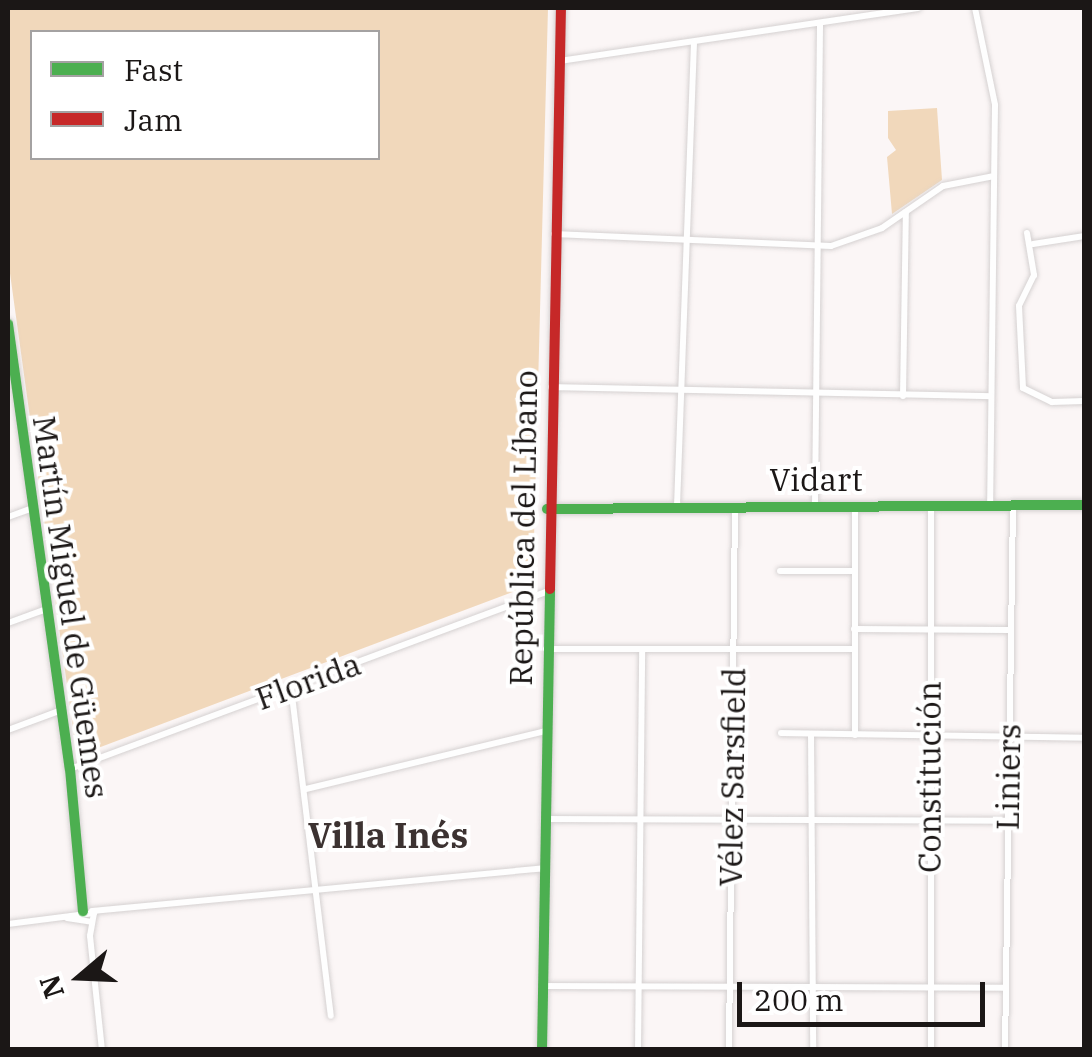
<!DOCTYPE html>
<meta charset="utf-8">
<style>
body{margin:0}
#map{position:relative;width:1092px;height:1057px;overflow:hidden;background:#fbf6f6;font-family:"IBM Plex Serif",serif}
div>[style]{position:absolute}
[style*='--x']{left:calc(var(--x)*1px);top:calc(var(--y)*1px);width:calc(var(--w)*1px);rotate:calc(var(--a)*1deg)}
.green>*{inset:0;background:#f1d8bb}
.roads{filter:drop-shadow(0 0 2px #d5d1d1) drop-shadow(0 0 2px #d5d1d1)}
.street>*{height:6px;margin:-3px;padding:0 3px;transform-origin:3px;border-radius:3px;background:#fefefe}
.fast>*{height:10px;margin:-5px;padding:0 5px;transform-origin:5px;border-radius:5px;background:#4caf50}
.jam>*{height:10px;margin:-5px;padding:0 5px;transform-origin:5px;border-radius:5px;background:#c62828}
span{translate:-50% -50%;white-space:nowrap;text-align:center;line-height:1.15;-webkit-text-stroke:8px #fff;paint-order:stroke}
.street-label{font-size:32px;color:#1b1716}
.neighbourhood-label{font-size:35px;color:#3c3231;font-weight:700}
.frame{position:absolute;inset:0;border:10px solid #1b1716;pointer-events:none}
.legend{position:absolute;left:30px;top:30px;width:350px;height:130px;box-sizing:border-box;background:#fff;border:2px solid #a4a2a2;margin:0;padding:12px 18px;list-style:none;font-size:30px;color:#1b1716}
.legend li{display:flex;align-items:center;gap:20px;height:50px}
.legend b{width:50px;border:2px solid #a4a2a2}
.north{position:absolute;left:30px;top:927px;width:100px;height:100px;-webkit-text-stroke:8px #fff;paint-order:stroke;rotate:251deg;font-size:28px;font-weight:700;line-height:40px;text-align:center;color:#1b1716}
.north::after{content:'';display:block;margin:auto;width:35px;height:45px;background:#1b1716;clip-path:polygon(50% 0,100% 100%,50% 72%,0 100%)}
.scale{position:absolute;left:737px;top:982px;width:248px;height:45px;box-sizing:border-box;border:5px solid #1b1716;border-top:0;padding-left:12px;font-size:30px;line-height:35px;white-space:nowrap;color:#1b1716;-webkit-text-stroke:8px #fff;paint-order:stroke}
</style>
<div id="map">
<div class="green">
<div style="clip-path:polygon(evenodd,8px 8px,548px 8px,533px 577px,526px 587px,82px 754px,76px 750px,8px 259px,8px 8px,32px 32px,378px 32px,378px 158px,32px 158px,32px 32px)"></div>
<div style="clip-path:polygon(937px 108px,942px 180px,892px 214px,887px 157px,896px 150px,888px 138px,888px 111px)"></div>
</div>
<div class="roads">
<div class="street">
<div style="--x:975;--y:8;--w:99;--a:78.3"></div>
<div style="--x:995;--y:105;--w:398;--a:90.7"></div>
<div style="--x:559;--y:61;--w:363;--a:-8.4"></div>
<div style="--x:1027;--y:233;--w:43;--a:80.5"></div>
<div style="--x:1034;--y:275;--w:34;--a:116"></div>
<div style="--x:1019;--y:306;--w:82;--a:87.2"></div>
<div style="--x:1023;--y:388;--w:32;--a:26"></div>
<div style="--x:1052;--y:402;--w:32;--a:-2"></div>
<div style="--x:554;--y:234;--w:277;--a:2.5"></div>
<div style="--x:831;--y:246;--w:54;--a:-19.4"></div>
<div style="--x:882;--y:228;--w:74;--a:-34.5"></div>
<div style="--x:943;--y:186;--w:52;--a:-11.1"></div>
<div style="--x:1033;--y:244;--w:52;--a:-8.9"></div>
<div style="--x:551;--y:387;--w:440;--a:1.2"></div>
<div style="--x:903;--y:396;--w:184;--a:-89.1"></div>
<div style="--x:815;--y:504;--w:480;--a:-89.4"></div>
<div style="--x:677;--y:506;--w:464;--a:-87.9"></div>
<div style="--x:8;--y:517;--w:23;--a:-20"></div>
<div style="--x:780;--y:571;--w:75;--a:0"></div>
<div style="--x:8;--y:623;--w:37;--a:-20"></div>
<div style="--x:854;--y:629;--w:155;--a:0.4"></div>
<div style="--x:546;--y:649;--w:309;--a:0"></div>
<div style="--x:291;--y:687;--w:331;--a:83.1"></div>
<div style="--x:8;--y:730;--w:54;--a:-20.4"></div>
<div style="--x:781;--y:733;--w:303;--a:0.9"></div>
<div style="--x:811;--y:734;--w:316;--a:89.6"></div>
<div style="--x:855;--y:735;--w:229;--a:-90"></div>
<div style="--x:70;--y:769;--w:508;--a:-20.4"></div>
<div style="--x:306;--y:789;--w:246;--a:-13.6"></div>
<div style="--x:544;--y:819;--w:463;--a:0.2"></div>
<div style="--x:92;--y:911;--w:454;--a:-5.4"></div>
<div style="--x:67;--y:918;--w:25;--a:9"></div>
<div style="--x:8;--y:924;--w:87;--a:-7.3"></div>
<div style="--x:94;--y:913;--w:23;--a:100"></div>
<div style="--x:90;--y:936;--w:115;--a:84"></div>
<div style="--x:543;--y:986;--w:463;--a:0.2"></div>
<div style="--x:638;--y:1050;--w:400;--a:-89.4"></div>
<div style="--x:729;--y:1050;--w:544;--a:-89.37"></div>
<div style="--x:931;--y:1050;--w:544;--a:-90"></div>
<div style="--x:1005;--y:1050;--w:544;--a:-89.16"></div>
</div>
<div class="fast">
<div style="--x:8;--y:324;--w:449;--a:82.1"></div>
<div style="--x:70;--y:769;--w:143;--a:84.8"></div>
<div style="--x:547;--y:509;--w:537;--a:-0.43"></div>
<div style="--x:542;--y:1050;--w:461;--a:-89"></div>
</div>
<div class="jam">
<div style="--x:550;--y:589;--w:581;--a:-88.92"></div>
</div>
</div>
<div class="street-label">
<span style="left:816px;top:479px">Vidart</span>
<span style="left:523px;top:528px;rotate:-89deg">República del Líbano</span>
<span style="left:71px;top:607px;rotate:82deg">Martín Miguel de Güemes</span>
<span style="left:308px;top:681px;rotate:-20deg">Florida</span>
<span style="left:732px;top:777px;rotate:-89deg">Vélez Sarsfield</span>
<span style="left:929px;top:777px;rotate:-90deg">Constitución</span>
<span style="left:1008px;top:777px;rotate:-89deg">Liniers</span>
</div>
<div class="neighbourhood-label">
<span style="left:388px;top:835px">Villa Inés</span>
</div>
<div class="frame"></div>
<ul class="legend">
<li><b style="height:12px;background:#4caf50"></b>Fast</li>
<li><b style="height:12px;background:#c62828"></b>Jam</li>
</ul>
<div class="north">N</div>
<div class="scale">200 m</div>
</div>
